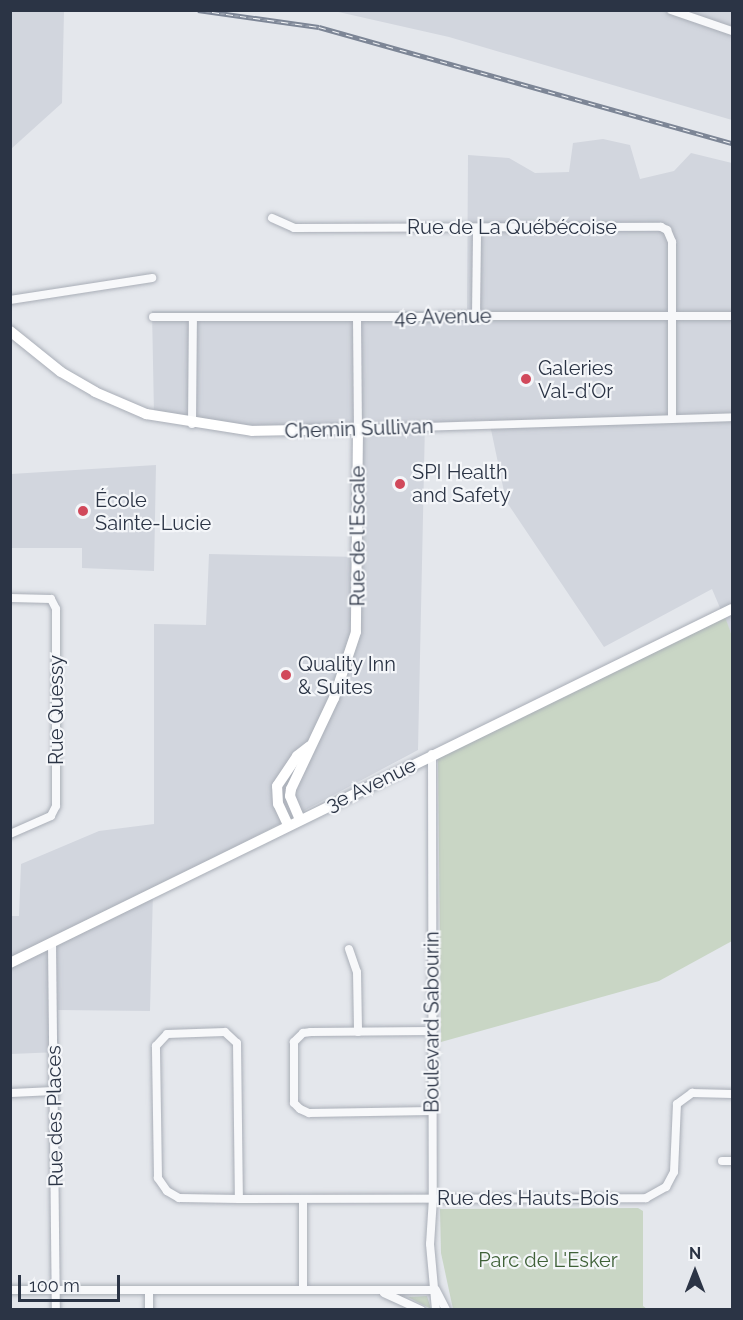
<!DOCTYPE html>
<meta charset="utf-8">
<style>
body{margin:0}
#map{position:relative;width:743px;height:1320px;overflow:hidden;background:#e4e7ec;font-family:Raleway,sans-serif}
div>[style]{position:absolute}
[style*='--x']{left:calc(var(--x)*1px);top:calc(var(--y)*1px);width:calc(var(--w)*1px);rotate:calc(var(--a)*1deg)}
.built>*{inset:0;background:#d2d6de}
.green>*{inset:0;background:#c9d6c5}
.roads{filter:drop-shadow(0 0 2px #a9aeb7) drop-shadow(0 0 2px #a9aeb7)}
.minor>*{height:8px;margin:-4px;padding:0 4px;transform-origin:4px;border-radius:4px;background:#f7f8fa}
.major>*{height:10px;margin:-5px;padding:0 5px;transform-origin:5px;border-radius:5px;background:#fff}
.rail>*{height:4.5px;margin-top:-2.25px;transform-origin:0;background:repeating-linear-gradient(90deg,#f4f6f9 0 7px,#7d8696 0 14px);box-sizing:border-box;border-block:2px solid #7d8696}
.dots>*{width:16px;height:16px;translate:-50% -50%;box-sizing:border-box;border:3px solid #f4f6f9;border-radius:50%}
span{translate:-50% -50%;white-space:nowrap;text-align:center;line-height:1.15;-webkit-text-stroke:4.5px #f4f6f9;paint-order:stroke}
.street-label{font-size:20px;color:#2b3445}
.poi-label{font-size:20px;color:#2b3445}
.left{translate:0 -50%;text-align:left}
.park-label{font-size:20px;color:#3f6138}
.frame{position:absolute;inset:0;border:12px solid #2b3445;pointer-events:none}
.north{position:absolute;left:665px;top:1242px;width:60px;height:60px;-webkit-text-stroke:4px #f4f6f9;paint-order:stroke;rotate:0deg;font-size:16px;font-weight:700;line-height:24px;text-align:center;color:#2b3445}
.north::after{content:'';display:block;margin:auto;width:21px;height:27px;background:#2b3445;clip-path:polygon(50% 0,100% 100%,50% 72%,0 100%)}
.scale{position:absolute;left:18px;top:1275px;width:102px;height:27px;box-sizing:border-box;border:3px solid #2b3445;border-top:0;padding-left:8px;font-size:18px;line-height:21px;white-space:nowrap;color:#2b3445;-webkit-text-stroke:4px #f4f6f9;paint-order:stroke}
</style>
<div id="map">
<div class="built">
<div style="clip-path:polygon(11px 10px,64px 11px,62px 103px,11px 149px)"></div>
<div style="clip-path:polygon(334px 11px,732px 11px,732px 120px,449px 37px)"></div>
<div style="clip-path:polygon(603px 139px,630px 145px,640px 179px,674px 171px,691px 153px,732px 163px,732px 636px,712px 589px,604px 647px,506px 501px,489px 420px,425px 423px,418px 750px,153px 891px,150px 1011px,58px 1010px,59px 1052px,11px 1054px,10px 916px,19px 916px,21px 864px,99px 831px,154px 824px,154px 624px,206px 625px,209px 554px,362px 557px,362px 427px,203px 425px,154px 414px,152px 311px,467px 311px,468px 155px,509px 158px,535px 173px,569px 172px,573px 143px)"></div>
<div style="clip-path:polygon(156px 465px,154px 571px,82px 568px,82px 548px,11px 548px,11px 474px)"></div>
</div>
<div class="green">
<div style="clip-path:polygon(725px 617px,732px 636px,732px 941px,659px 981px,441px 1042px,438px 757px)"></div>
<div style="clip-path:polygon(638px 1208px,643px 1211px,643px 1306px,647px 1309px,453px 1309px,441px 1253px,440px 1209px)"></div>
<div style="clip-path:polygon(427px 1296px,431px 1309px,408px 1297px)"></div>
</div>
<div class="roads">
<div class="minor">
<div style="--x:671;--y:10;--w:65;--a:19"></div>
<div style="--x:272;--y:218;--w:24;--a:24"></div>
<div style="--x:294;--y:228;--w:367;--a:-0.2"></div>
<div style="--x:661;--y:227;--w:7;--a:27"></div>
<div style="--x:667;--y:230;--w:13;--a:67"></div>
<div style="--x:672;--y:242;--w:176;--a:90"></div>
<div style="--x:10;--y:300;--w:144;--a:-8.8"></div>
<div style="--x:476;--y:316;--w:88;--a:-89.3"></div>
<div style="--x:153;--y:317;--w:579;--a:-0.1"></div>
<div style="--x:357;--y:318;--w:111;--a:89.5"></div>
<div style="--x:358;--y:429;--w:374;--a:-1.8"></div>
<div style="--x:192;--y:424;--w:107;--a:-89.5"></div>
<div style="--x:10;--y:598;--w:41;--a:1.4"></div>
<div style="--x:51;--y:599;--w:11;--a:63"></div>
<div style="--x:56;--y:609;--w:197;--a:90"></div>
<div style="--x:56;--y:806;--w:11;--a:117"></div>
<div style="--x:51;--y:816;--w:45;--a:156.3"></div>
<div style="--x:432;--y:754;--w:444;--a:89.9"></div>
<div style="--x:433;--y:1198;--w:46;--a:93.7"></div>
<div style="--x:430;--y:1244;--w:66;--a:84.8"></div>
<div style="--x:52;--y:943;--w:367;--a:89.4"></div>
<div style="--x:349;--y:949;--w:24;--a:71"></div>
<div style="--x:357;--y:972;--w:60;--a:89"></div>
<div style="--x:432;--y:1031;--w:121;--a:179.5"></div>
<div style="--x:311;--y:1032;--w:8;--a:173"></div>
<div style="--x:303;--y:1033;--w:13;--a:135"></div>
<div style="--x:294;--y:1042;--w:61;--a:90"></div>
<div style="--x:294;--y:1103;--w:8;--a:45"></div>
<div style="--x:300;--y:1109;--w:10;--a:24"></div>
<div style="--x:309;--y:1113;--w:123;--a:-0.9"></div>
<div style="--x:10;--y:1093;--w:45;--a:-2.5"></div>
<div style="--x:722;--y:1161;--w:10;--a:0"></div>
<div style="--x:239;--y:1199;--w:60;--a:-179"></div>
<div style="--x:179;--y:1198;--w:14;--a:-150"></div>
<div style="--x:167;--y:1191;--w:16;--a:-125"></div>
<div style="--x:158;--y:1178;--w:132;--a:-90.9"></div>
<div style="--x:156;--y:1046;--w:16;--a:-47"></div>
<div style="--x:167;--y:1034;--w:58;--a:-2"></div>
<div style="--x:225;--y:1032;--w:16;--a:43"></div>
<div style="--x:237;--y:1043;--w:156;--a:89.3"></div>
<div style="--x:239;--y:1199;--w:407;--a:-0.1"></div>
<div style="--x:646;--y:1198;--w:23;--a:-29"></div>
<div style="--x:666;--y:1187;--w:17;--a:-62"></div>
<div style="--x:674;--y:1172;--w:68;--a:-87.5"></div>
<div style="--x:677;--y:1104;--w:19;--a:-36"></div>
<div style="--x:692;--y:1093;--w:40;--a:1.4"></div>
<div style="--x:10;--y:1290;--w:425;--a:0"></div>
<div style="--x:149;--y:1290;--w:20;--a:90"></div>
<div style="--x:303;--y:1290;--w:91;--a:-90"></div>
<div style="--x:436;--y:1290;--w:22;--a:63"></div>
<div style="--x:384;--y:1293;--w:41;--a:24.7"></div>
</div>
<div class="major">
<div style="--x:10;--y:331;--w:65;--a:38.8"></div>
<div style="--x:61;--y:372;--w:39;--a:30"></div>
<div style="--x:95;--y:392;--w:56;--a:23.3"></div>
<div style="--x:146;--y:414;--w:107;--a:9.1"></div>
<div style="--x:252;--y:431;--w:106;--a:-1.1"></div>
<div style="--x:358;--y:429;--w:203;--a:90.6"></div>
<div style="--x:356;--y:632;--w:70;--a:108.4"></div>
<div style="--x:334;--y:698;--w:101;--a:115.3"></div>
<div style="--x:291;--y:789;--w:7;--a:98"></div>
<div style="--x:290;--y:796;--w:26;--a:67"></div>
<div style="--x:288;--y:825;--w:23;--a:-115"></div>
<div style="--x:278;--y:804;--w:18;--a:-93"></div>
<div style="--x:277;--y:786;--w:36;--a:-56"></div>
<div style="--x:297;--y:756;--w:16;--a:-38"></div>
<div style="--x:10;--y:963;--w:804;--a:-26.12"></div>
</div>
</div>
<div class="rail">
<div style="--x:198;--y:10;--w:122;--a:8"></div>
<div style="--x:319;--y:27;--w:429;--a:15.7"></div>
</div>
<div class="dots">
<div style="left:526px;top:379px;background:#d1495b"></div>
<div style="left:400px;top:484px;background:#d1495b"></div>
<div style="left:83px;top:511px;background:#d1495b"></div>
<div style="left:286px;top:675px;background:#d1495b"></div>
</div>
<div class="street-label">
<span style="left:512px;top:227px">Rue de La Québécoise</span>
<span style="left:443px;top:317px;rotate:-1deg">4e Avenue</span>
<span style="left:359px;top:429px;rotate:-2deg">Chemin Sullivan</span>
<span style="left:358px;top:536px;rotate:-90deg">Rue de l'Escale</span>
<span style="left:56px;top:710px;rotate:-90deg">Rue Quessy</span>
<span style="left:371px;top:785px;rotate:-26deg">3e Avenue</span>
<span style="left:432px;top:1022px;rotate:-90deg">Boulevard Sabourin</span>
<span style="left:55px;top:1116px;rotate:-91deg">Rue des Places</span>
<span style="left:528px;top:1198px">Rue des Hauts-Bois</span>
</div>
<div class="poi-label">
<span class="left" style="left:538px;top:380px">Galeries<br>Val-d'Or</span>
<span class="left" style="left:412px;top:484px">SPI Health<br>and Safety</span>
<span class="left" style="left:95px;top:512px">École<br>Sainte-Lucie</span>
<span class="left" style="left:298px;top:676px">Quality Inn<br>&amp; Suites</span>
</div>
<div class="park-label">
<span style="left:548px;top:1260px">Parc de L'Esker</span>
</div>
<div class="frame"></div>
<div class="north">N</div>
<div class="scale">100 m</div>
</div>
